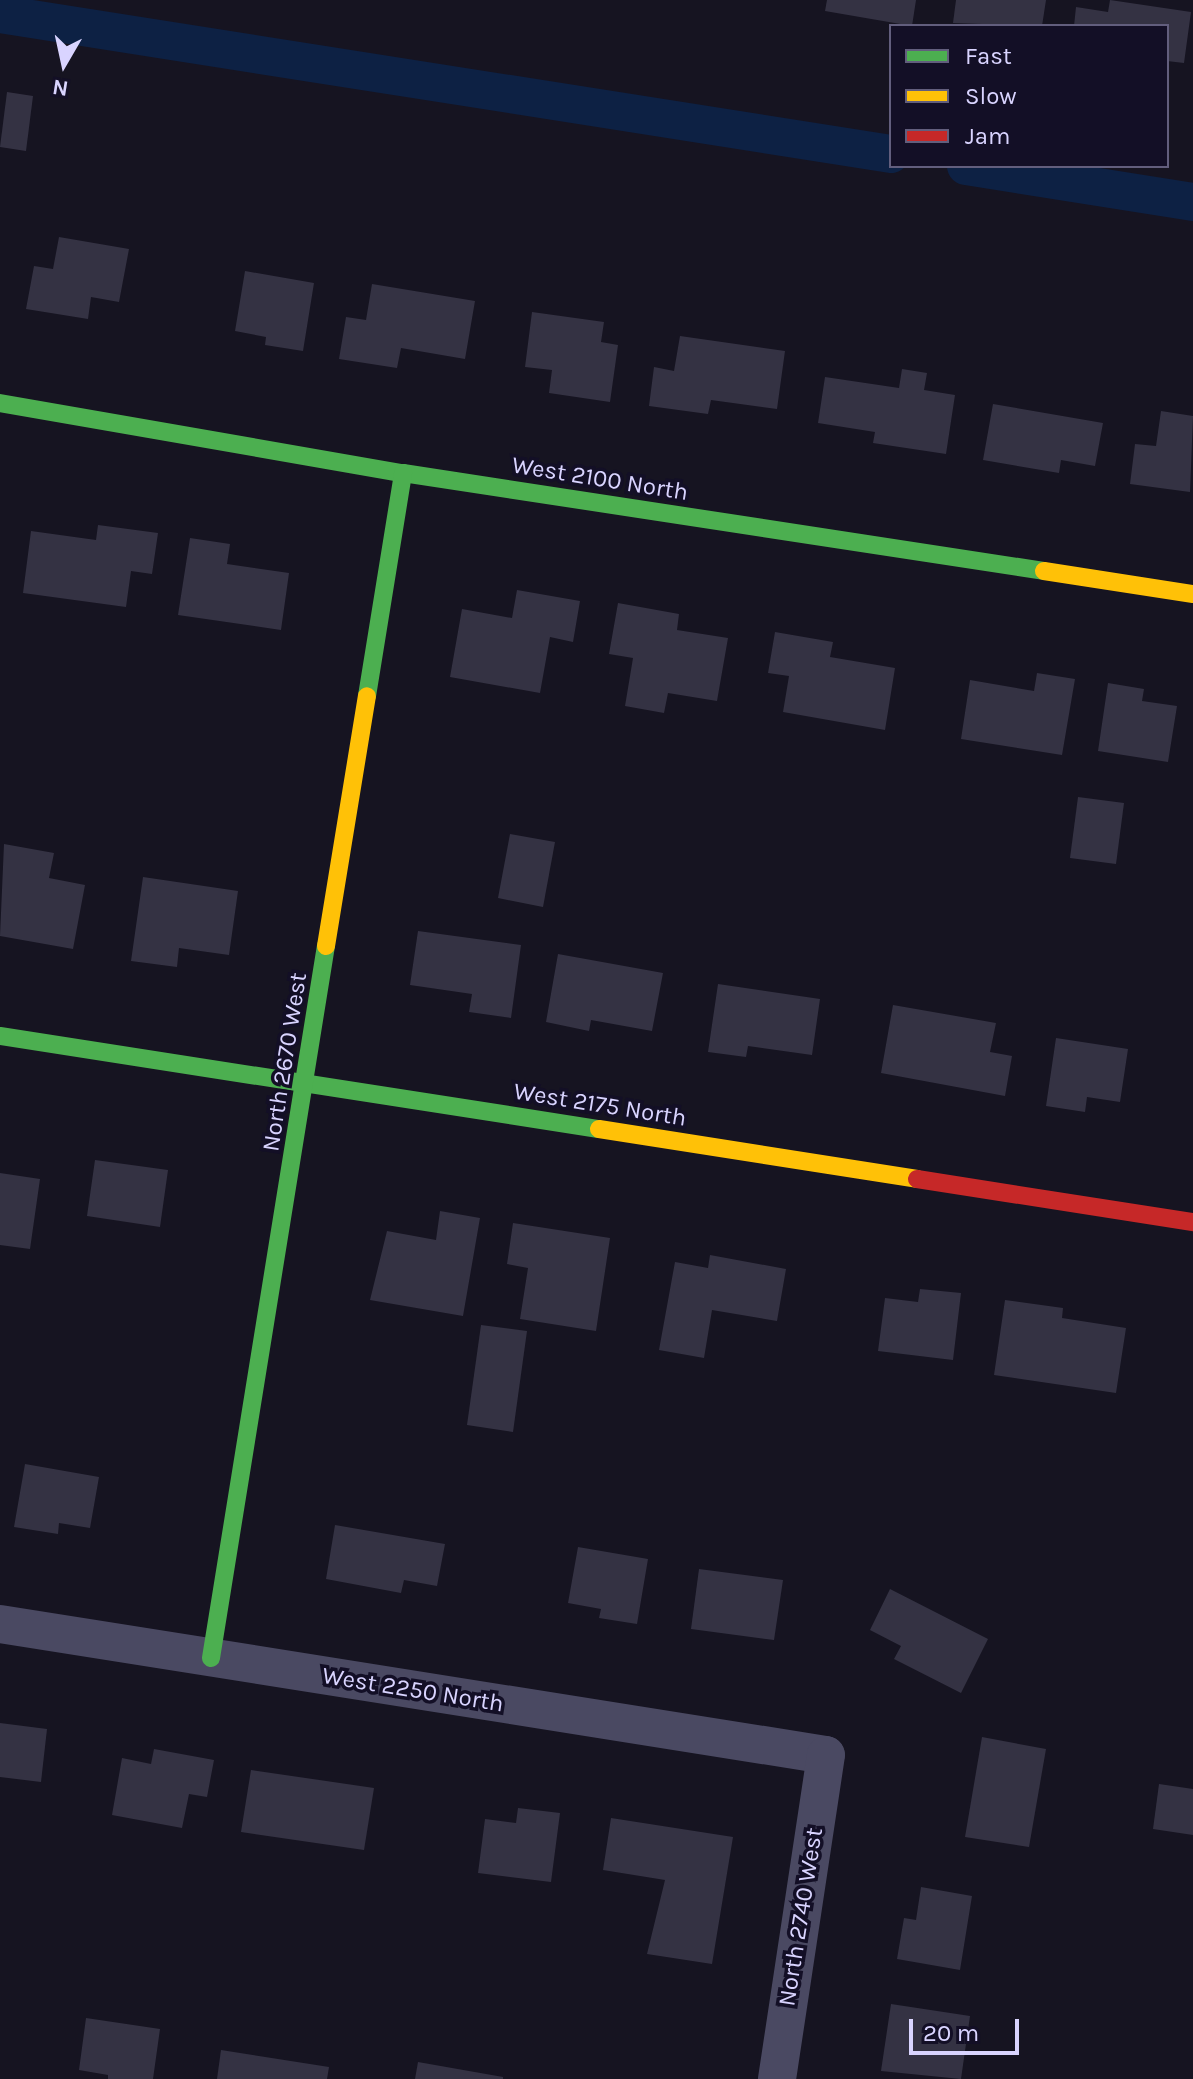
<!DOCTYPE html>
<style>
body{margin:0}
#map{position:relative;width:1193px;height:2079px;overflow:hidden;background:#161421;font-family:Karla,sans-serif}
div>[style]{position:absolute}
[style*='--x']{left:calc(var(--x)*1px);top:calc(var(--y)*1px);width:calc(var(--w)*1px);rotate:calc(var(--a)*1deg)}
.canal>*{height:38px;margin:-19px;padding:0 19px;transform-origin:19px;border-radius:19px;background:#0d2144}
.building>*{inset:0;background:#343243}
.street>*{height:38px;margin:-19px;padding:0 19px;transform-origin:19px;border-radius:19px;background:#4a4962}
.fast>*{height:18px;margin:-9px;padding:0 9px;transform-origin:9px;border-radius:9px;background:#4caf50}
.slow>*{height:18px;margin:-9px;padding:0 9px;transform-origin:9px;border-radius:9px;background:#ffc107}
.jam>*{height:18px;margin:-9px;padding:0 9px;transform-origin:9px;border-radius:9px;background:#c62828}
span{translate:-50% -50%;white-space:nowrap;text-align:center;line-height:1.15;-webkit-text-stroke:7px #130f26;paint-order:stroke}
.street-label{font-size:24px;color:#d9d4ff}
.legend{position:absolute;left:889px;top:24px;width:280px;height:144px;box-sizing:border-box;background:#130f26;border:2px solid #625e7d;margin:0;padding:10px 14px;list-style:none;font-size:24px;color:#d9d4ff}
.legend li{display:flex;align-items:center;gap:16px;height:40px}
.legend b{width:40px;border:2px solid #625e7d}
.north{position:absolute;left:24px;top:24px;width:80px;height:80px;-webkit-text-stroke:6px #130f26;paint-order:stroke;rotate:189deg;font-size:22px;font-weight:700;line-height:32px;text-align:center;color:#d9d4ff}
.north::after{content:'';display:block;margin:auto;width:28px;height:36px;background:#d9d4ff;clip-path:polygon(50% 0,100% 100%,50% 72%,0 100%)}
.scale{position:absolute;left:909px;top:2019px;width:110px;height:36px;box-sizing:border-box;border:4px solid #d9d4ff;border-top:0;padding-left:10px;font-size:24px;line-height:28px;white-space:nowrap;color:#d9d4ff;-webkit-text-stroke:6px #130f26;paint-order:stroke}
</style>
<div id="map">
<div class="canal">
<div style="--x:0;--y:14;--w:902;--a:8.93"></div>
<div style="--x:966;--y:166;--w:230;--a:9"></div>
</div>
<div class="building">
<div style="clip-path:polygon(827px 0,916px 0,912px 26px,825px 11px)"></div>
<div style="clip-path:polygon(956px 0,1046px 0,1042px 26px,953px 23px)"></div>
<div style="clip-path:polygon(1110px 0,1191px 12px,1184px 63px,1167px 61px,1167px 26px,1074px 26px,1076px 7px,1108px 12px)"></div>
<div style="clip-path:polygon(7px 92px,33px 96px,26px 151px,0 147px)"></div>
<div style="clip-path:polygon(59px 237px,129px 249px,119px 302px,91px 297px,88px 319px,26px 309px,34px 266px,53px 269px)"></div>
<div style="clip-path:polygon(245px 271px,314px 283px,303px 351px,265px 345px,266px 337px,235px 331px)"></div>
<div style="clip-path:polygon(372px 284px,475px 301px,465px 359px,401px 348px,397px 368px,339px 359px,346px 317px,366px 320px)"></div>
<div style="clip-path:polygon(532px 312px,604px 322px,601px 342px,618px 345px,610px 402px,549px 393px,552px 370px,525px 367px)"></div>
<div style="clip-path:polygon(680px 336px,785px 351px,777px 409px,711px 400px,708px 414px,649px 406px,654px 367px,674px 371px)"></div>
<div style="clip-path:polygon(902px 369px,927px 373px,924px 390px,955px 395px,946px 454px,873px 443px,875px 432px,818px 423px,825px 377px,899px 388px)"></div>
<div style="clip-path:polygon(993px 404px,1103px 423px,1095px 466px,1061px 460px,1059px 473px,983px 460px)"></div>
<div style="clip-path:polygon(1161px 411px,1193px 416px,1190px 492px,1130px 484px,1135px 444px,1156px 446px)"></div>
<div style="clip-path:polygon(98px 525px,158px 533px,152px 574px,131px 571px,126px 607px,23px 593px,31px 531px,96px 540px)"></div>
<div style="clip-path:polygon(190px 538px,230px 544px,227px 564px,289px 573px,281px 630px,178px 615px)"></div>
<div style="clip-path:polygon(517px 590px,580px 601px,573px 642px,550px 637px,540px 693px,450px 677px,462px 609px,512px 618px)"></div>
<div style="clip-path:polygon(618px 603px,679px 614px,677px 630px,728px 638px,717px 701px,668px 693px,664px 713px,625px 706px,633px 658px,609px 654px)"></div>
<div style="clip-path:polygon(775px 632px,833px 642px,830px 657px,895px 668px,885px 730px,783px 712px,789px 676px,768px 673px)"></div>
<div style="clip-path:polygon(1037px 673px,1075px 679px,1062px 755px,961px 739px,970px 680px,1034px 691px)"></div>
<div style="clip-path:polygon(1108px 683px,1144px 689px,1142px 701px,1177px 706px,1168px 762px,1098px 751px)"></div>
<div style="clip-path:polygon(1078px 797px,1124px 803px,1116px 864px,1070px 858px)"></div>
<div style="clip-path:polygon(510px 834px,555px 842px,543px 907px,498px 898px)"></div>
<div style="clip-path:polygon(4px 844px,54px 853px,49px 878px,85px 885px,73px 949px,0 936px)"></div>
<div style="clip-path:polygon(143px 877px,238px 891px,229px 955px,179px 948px,177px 967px,131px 961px)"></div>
<div style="clip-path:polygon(418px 931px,521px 945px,511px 1018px,469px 1012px,472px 994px,410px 985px)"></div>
<div style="clip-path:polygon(558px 954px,663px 973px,652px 1031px,591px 1020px,589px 1031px,546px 1022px)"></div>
<div style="clip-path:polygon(718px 984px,820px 999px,812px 1055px,748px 1046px,746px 1057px,708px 1052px)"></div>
<div style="clip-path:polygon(893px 1005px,996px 1023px,990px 1052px,1012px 1056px,1005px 1096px,881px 1073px)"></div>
<div style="clip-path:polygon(1056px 1038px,1128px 1049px,1120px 1102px,1087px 1097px,1085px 1112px,1046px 1106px)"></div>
<div style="clip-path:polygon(95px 1160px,168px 1170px,160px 1227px,87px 1216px)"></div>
<div style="clip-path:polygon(0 1173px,40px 1179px,30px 1249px,0 1245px)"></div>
<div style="clip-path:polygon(440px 1211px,480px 1218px,463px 1316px,370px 1300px,387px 1231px,436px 1240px)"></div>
<div style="clip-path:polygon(513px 1223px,610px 1238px,596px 1331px,520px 1319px,528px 1268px,507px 1264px)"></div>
<div style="clip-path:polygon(710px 1255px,786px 1269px,777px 1321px,712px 1310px,704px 1358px,659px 1350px,675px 1262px,708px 1268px)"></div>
<div style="clip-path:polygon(920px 1289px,961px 1293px,953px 1360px,878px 1351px,885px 1298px,918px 1302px)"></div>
<div style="clip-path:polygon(1005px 1300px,1063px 1308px,1062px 1318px,1126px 1328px,1116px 1393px,994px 1375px)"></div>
<div style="clip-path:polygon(481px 1325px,527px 1331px,513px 1432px,467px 1425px)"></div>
<div style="clip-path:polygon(25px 1464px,99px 1477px,90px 1528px,59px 1523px,58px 1534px,14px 1527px)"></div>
<div style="clip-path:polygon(335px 1525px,445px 1544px,437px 1586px,404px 1580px,401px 1593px,326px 1579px)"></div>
<div style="clip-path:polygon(578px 1547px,648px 1559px,637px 1624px,599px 1618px,601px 1609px,568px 1603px)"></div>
<div style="clip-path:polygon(699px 1569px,783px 1580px,774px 1640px,691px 1629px)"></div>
<div style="clip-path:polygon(890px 1589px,988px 1639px,961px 1693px,894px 1659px,901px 1646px,870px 1630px)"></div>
<div style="clip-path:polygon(0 1723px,47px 1729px,41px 1782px,0 1777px)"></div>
<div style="clip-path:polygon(982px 1737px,1046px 1749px,1029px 1847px,965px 1837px)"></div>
<div style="clip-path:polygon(154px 1749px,214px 1760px,207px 1797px,189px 1794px,182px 1828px,112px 1815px,122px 1758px,151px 1764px)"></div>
<div style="clip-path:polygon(251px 1770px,374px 1788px,364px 1850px,241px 1832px)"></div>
<div style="clip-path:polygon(1159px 1784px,1193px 1789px,1193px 1835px,1153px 1829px)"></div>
<div style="clip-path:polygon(518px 1808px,560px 1813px,551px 1882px,478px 1873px,485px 1819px,516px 1823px)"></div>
<div style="clip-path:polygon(611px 1818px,733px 1837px,712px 1964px,647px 1954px,665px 1880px,603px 1870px)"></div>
<div style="clip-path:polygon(921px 1887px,972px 1896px,960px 1970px,897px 1959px,904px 1918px,916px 1920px)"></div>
<div style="clip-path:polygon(891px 2004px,970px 2016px,961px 2079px,881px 2071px)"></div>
<div style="clip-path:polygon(86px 2018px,160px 2029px,153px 2079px,108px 2079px,108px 2075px,79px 2070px)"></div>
<div style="clip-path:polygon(221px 2050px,329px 2067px,327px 2079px,217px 2079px)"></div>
<div style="clip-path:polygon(418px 2062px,503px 2077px,503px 2079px,415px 2079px)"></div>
</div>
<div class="street">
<div style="--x:0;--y:1624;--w:836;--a:9.01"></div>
<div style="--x:826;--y:1755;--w:328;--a:98.6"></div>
</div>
<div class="fast">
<div style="--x:0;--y:403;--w:409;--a:9.9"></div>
<div style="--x:403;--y:473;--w:648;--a:8.69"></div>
<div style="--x:367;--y:696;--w:226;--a:-80.8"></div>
<div style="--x:0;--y:1036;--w:606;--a:8.83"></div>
<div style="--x:211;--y:1658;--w:721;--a:-80.83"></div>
</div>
<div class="slow">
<div style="--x:1044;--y:571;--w:151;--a:8.8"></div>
<div style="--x:326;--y:946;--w:253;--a:-80.7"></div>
<div style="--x:599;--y:1129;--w:322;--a:8.9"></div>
</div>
<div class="jam">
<div style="--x:917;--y:1179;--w:279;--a:8.9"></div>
</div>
<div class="street-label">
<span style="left:600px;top:479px;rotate:9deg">West 2100 North</span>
<span style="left:285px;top:1062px;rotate:-81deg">North 2670 West</span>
<span style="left:600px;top:1105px;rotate:9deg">West 2175 North</span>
<span style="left:413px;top:1690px;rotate:9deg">West 2250 North</span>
<span style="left:801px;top:1917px;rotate:-81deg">North 2740 West</span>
</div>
<ul class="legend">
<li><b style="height:10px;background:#4caf50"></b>Fast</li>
<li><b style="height:10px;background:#ffc107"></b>Slow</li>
<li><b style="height:10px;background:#c62828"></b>Jam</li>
</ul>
<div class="north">N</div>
<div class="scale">20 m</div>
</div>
